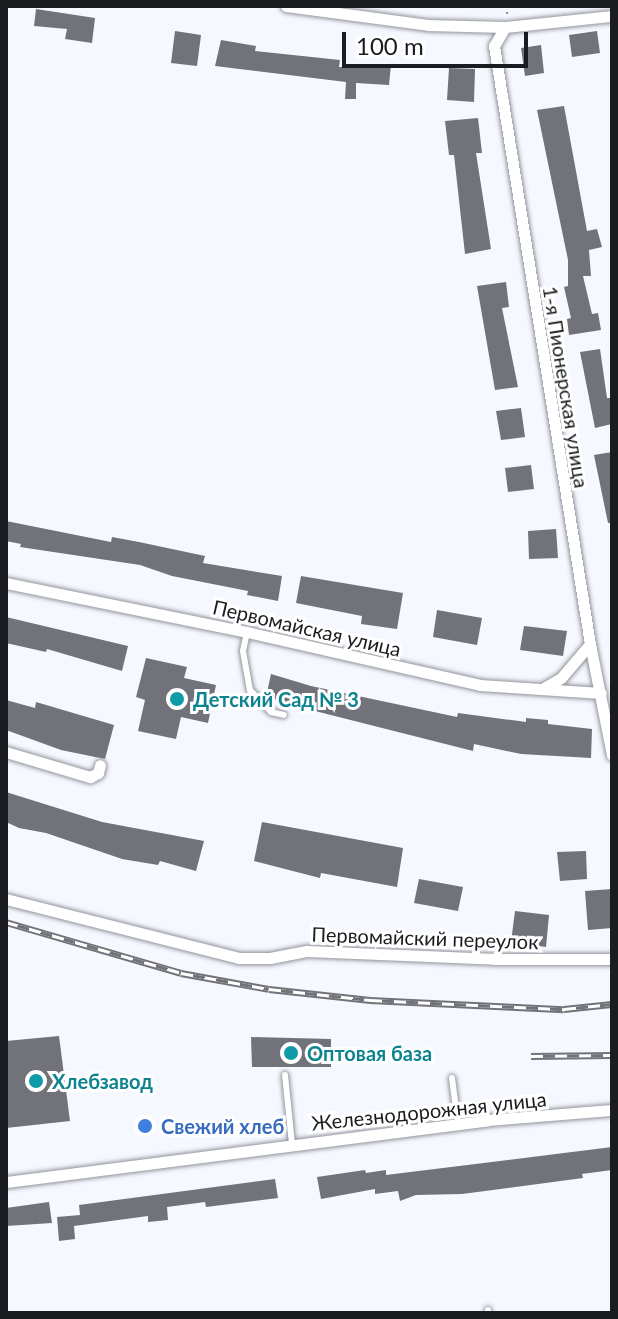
<!DOCTYPE html>
<meta charset="utf-8">
<style>
body{margin:0}
#map{position:relative;width:618px;height:1319px;overflow:hidden;background:#f6f8ff;font-family:Lato,sans-serif}
div>[style]{position:absolute}
[style*='--x']{left:calc(var(--x)*1px);top:calc(var(--y)*1px);width:calc(var(--w)*1px);rotate:calc(var(--a)*1deg)}
.building>*{inset:0;background:#72727a}
.path>*{height:2px;margin-top:-1px;transform-origin:0;background:repeating-linear-gradient(90deg,#8c8d92 0 2px,transparent 0 8px)}
.roads{filter:drop-shadow(0 0 2px #92949c) drop-shadow(0 0 2px #92949c)}
.lane>*{height:6px;margin:-3px;padding:0 3px;transform-origin:3px;border-radius:3px;background:#fff}
.street>*{height:11px;margin:-5.5px;padding:0 5.5px;transform-origin:5.5px;border-radius:5.5px;background:#fff}
.rail>*{height:7px;margin-top:-3.5px;transform-origin:0;background:repeating-linear-gradient(90deg,#fff 0 12px,#727378 0 24px);box-sizing:border-box;border-block:2px solid #727378}
.dots>*{width:22px;height:22px;translate:-50% -50%;box-sizing:border-box;border:4px solid #fff;border-radius:50%}
span{translate:-50% -50%;white-space:nowrap;text-align:center;line-height:1.15;-webkit-text-stroke:6px #fff;paint-order:stroke}
.street-label{font-size:20px;color:#1b1c1f}
.culture-label{font-size:20px;color:#0d838f;font-weight:700}
.left{translate:0 -50%;text-align:left}
.shop-label{font-size:20px;color:#366cbe;font-weight:700}
.frame{position:absolute;inset:0;border:8px solid #1b1c1f;pointer-events:none}
.scale{position:absolute;left:342px;top:32px;width:186px;height:36px;box-sizing:border-box;border:4px solid #1b1c1f;border-top:0;padding-left:10px;font-size:24px;line-height:28px;white-space:nowrap;color:#1b1c1f;-webkit-text-stroke:6px #fff;paint-order:stroke}
</style>
<div id="map">
<div class="building">
<div style="clip-path:polygon(36px 9px,95px 18px,92px 43px,65px 39px,67px 29px,34px 26px)"></div>
<div style="clip-path:polygon(175px 31px,201px 35px,197px 66px,171px 63px)"></div>
<div style="clip-path:polygon(597px 31px,600px 53px,572px 57px,569px 35px)"></div>
<div style="clip-path:polygon(221px 40px,256px 46px,255px 51px,340px 60px,339px 67px,391px 65px,389px 85px,356px 83px,356px 99px,345px 99px,346px 82px,215px 66px)"></div>
<div style="clip-path:polygon(541px 45px,544px 73px,525px 76px,521px 48px)"></div>
<div style="clip-path:polygon(449px 68px,475px 69px,474px 102px,447px 100px)"></div>
<div style="clip-path:polygon(564px 106px,587px 231px,597px 229px,602px 247px,589px 250px,591px 276px,583px 276px,592px 314px,598px 313px,601px 330px,569px 335px,567px 319px,571px 318px,564px 287px,568px 286px,568px 260px,537px 110px)"></div>
<div style="clip-path:polygon(478px 118px,482px 153px,476px 153px,491px 249px,465px 254px,454px 155px,449px 155px,445px 121px)"></div>
<div style="clip-path:polygon(506px 282px,509px 307px,502px 308px,518px 387px,495px 390px,477px 286px)"></div>
<div style="clip-path:polygon(600px 349px,607px 398px,610px 398px,612px 407px,612px 424px,595px 428px,580px 352px)"></div>
<div style="clip-path:polygon(521px 408px,525px 437px,501px 440px,496px 411px)"></div>
<div style="clip-path:polygon(612px 452px,612px 523px,608px 523px,594px 455px)"></div>
<div style="clip-path:polygon(531px 465px,534px 489px,508px 492px,505px 468px)"></div>
<div style="clip-path:polygon(6px 521px,111px 542px,112px 537px,139px 542px,205px 556px,203px 563px,282px 576px,278px 601px,247px 595px,248px 591px,172px 576px,140px 565px,20px 547px,21px 544px,6px 541px)"></div>
<div style="clip-path:polygon(556px 529px,558px 558px,529px 559px,528px 531px)"></div>
<div style="clip-path:polygon(301px 576px,403px 593px,397px 629px,361px 624px,362px 616px,296px 603px)"></div>
<div style="clip-path:polygon(437px 610px,482px 618px,477px 645px,433px 637px)"></div>
<div style="clip-path:polygon(6px 617px,128px 646px,122px 671px,47px 649px,46px 652px,6px 643px)"></div>
<div style="clip-path:polygon(524px 626px,567px 631px,563px 656px,520px 650px)"></div>
<div style="clip-path:polygon(146px 658px,187px 667px,184px 678px,216px 685px,208px 723px,181px 717px,176px 739px,138px 731px,145px 700px,136px 697px)"></div>
<div style="clip-path:polygon(271px 674px,311px 686px,457px 717px,458px 713px,526px 722px,526px 718px,548px 720px,548px 724px,592px 729px,591px 758px,521px 754px,474px 744px,473px 751px,319px 712px,266px 697px)"></div>
<div style="clip-path:polygon(6px 700px,35px 708px,36px 702px,114px 725px,105px 759px,61px 750px,6px 730px)"></div>
<div style="clip-path:polygon(6px 792px,102px 822px,204px 841px,196px 871px,160px 861px,158px 865px,122px 859px,46px 833px,19px 828px,6px 822px)"></div>
<div style="clip-path:polygon(262px 822px,403px 848px,397px 887px,321px 873px,320px 878px,254px 861px)"></div>
<div style="clip-path:polygon(586px 851px,587px 879px,560px 881px,557px 852px)"></div>
<div style="clip-path:polygon(419px 879px,463px 887px,458px 911px,414px 903px)"></div>
<div style="clip-path:polygon(612px 889px,612px 928px,588px 930px,585px 891px)"></div>
<div style="clip-path:polygon(515px 911px,549px 915px,546px 947px,511px 942px)"></div>
<div style="clip-path:polygon(59px 1036px,70px 1121px,6px 1128px,6px 1041px)"></div>
<div style="clip-path:polygon(251px 1037px,331px 1039px,331px 1067px,252px 1067px)"></div>
<div style="clip-path:polygon(612px 1147px,612px 1170px,582px 1174px,583px 1178px,462px 1194px,416px 1195px,400px 1201px,398px 1191px,375px 1194px,375px 1189px,321px 1199px,317px 1177px,365px 1170px,366px 1173px,386px 1170px,386px 1175px)"></div>
<div style="clip-path:polygon(275px 1179px,278px 1198px,206px 1207px,205px 1202px,167px 1207px,168px 1220px,148px 1222px,148px 1216px,74px 1226px,75px 1239px,59px 1241px,57px 1217px,80px 1215px,79px 1205px)"></div>
<div style="clip-path:polygon(49px 1202px,52px 1223px,6px 1226px,6px 1208px)"></div>
</div>
<div class="path">
<div style="--x:507;--y:14;--w:8;--a:-83"></div>
</div>
<div class="roads">
<div class="lane">
<div style="--x:247;--y:632;--w:19;--a:102"></div>
<div style="--x:243;--y:651;--w:40;--a:80"></div>
<div style="--x:250;--y:690;--w:30;--a:46"></div>
<div style="--x:271;--y:712;--w:13;--a:13"></div>
<div style="--x:285;--y:1075;--w:69;--a:84.2"></div>
<div style="--x:452;--y:1078;--w:46;--a:82.6"></div>
<div style="--x:488;--y:1310;--w:3;--a:90"></div>
</div>
<div class="street">
<div style="--x:286;--y:6;--w:143;--a:7.6"></div>
<div style="--x:428;--y:25;--w:77;--a:1.5"></div>
<div style="--x:505;--y:27;--w:108;--a:-5.9"></div>
<div style="--x:505;--y:27;--w:22;--a:120"></div>
<div style="--x:494;--y:46;--w:606;--a:80.88"></div>
<div style="--x:590;--y:644;--w:113;--a:78.8"></div>
<div style="--x:6;--y:583;--w:246;--a:11.5"></div>
<div style="--x:247;--y:632;--w:239;--a:12.8"></div>
<div style="--x:480;--y:685;--w:121;--a:3.8"></div>
<div style="--x:542;--y:689;--w:22;--a:-30"></div>
<div style="--x:561;--y:678;--w:45;--a:-49.5"></div>
<div style="--x:6;--y:752;--w:88;--a:16.6"></div>
<div style="--x:90;--y:777;--w:9;--a:-27"></div>
<div style="--x:98;--y:773;--w:8;--a:-76"></div>
<div style="--x:6;--y:899;--w:240;--a:14.2"></div>
<div style="--x:239;--y:958;--w:31;--a:0"></div>
<div style="--x:270;--y:958;--w:38;--a:-11"></div>
<div style="--x:307;--y:951;--w:188;--a:2.4"></div>
<div style="--x:495;--y:959;--w:117;--a:0"></div>
<div style="--x:6;--y:1182;--w:485;--a:-7.3"></div>
<div style="--x:487;--y:1120;--w:125;--a:-4.6"></div>
</div>
</div>
<div class="rail">
<div style="--x:6;--y:922;--w:182;--a:16.2"></div>
<div style="--x:181;--y:973;--w:89;--a:10.3"></div>
<div style="--x:269;--y:989;--w:102;--a:6.2"></div>
<div style="--x:370;--y:1000;--w:194;--a:2.7"></div>
<div style="--x:564;--y:1009;--w:48;--a:-5.9"></div>
<div style="--x:531;--y:1056;--w:81;--a:-0.7"></div>
</div>
<div class="dots">
<div style="left:177px;top:699px;background:#0f9aa8"></div>
<div style="left:291px;top:1053px;background:#0f9aa8"></div>
<div style="left:36px;top:1081px;background:#0f9aa8"></div>
<div style="left:145px;top:1126px;background:#3f7fe0"></div>
</div>
<div class="street-label">
<span style="left:566px;top:387px;rotate:81deg">1-я Пионерская улица</span>
<span style="left:307px;top:628px;rotate:13deg">Первомайская улица</span>
<span style="left:425px;top:938px;rotate:2deg">Первомайский переулок</span>
<span style="left:429px;top:1111px;rotate:-6deg">Железнодорожная улица</span>
</div>
<div class="culture-label">
<span class="left" style="left:193px;top:699px">Детский Сад № 3</span>
<span class="left" style="left:307px;top:1053px">Оптовая база</span>
<span class="left" style="left:52px;top:1081px">Хлебзавод</span>
</div>
<div class="shop-label">
<span class="left" style="left:161px;top:1126px">Свежий хлеб</span>
</div>
<div class="frame"></div>
<div class="scale">100 m</div>
</div>
